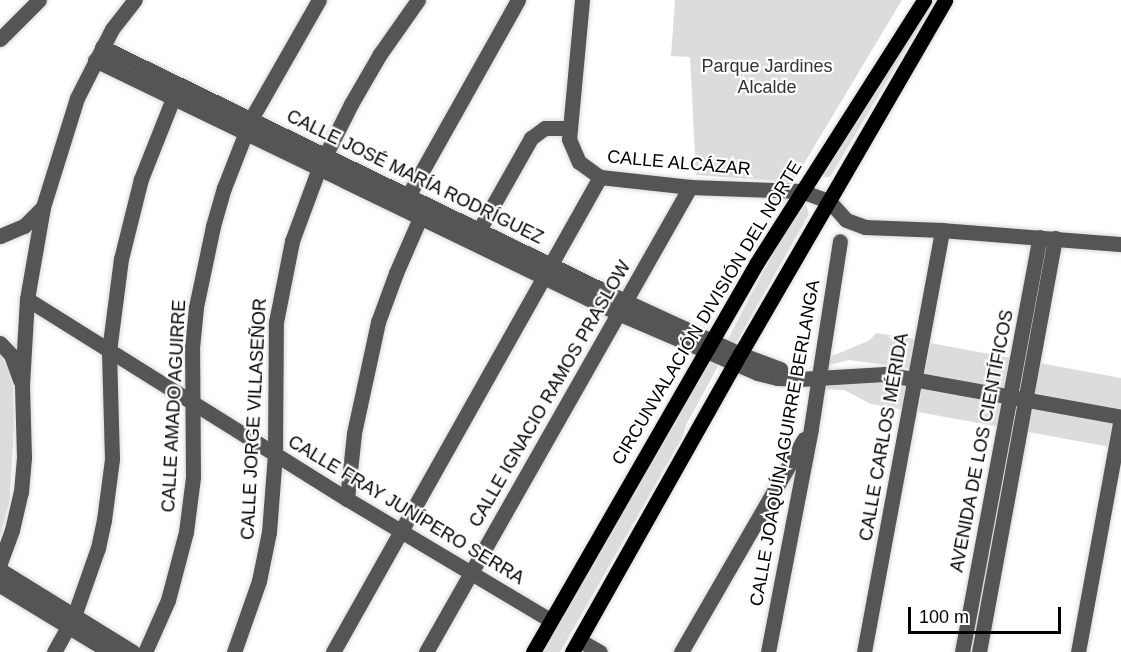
<!DOCTYPE html>
<meta charset="utf-8">
<style>
body{margin:0}
#map{position:relative;width:1121px;height:652px;overflow:hidden;background:#fff;font-family:Helvetica,sans-serif}
div>[style]{position:absolute}
[style*='--x']{left:calc(var(--x)*1px);top:calc(var(--y)*1px);width:calc(var(--w)*1px);rotate:calc(var(--a)*1deg)}
.green>*{inset:0;background:#dcdcdc}
.roads{filter:drop-shadow(0 0 2px #dbdbdb) drop-shadow(0 0 2px #dbdbdb)}
.minor>*{height:15px;margin:-7.5px;padding:0 7.5px;transform-origin:7.5px;border-radius:7.5px;background:#555}
.major>*{height:15px;margin:-7.5px;padding:0 7.5px;transform-origin:7.5px;border-radius:7.5px;background:#000}
span{translate:-50% -50%;white-space:nowrap;text-align:center;line-height:1.15;-webkit-text-stroke:4.5px #fff;paint-order:stroke}
.park-label{font-size:18px;color:#333}
.street-label{font-size:18px;color:#000}
.scale{position:absolute;left:908px;top:607px;width:153px;height:27px;box-sizing:border-box;border:3px solid #000;border-top:0;padding-left:8px;font-size:18px;line-height:21px;white-space:nowrap;color:#000;-webkit-text-stroke:4px #fff;paint-order:stroke}
</style>
<div id="map">
<div class="green">
<div style="clip-path:polygon(675px 0,902px 0,793px 182px,696px 175px,690px 57px,671px 56px)"></div>
<div style="clip-path:polygon(925px 10px,928px 12px,830px 177px,824px 177px,822px 172px)"></div>
<div style="clip-path:polygon(806px 205px,809px 214px,737px 341px,734px 343px,727px 341px,796px 209px,799px 206px)"></div>
<div style="clip-path:polygon(876px 333px,914px 339px,909px 368px,849px 360px,829px 365px,830px 357px,870px 340px)"></div>
<div style="clip-path:polygon(930px 343px,1121px 378px,1121px 449px,918px 412px)"></div>
<div style="clip-path:polygon(0 355px,8px 368px,13px 386px,14px 427px,10px 498px,0 537px)"></div>
<div style="clip-path:polygon(710px 360px,717px 361px,717px 368px,686px 425px,683px 436px,560px 652px,543px 652px)"></div>
<div style="clip-path:polygon(868px 376px,910px 383px,905px 410px,871px 404px,844px 390px,825px 389px,828px 385px)"></div>
</div>
<div class="roads">
<div class="minor">
<div style="--x:582;--y:0;--w:140;--a:95.3"></div>
<div style="--x:569;--y:139;--w:25;--a:67"></div>
<div style="--x:579;--y:162;--w:26;--a:36"></div>
<div style="--x:600;--y:177;--w:91;--a:6.3"></div>
<div style="--x:690;--y:187;--w:111;--a:2.1"></div>
<div style="--x:801;--y:191;--w:30;--a:20"></div>
<div style="--x:829;--y:201;--w:25;--a:48"></div>
<div style="--x:846;--y:220;--w:20;--a:20"></div>
<div style="--x:865;--y:227;--w:77;--a:2.2"></div>
<div style="--x:942;--y:230;--w:180;--a:4.5"></div>
<div style="--x:0;--y:39;--w:55;--a:-45"></div>
<div style="--x:102;--y:47;--w:581;--a:25.9"></div>
<div style="--x:625;--y:301;--w:127;--a:24.7"></div>
<div style="--x:740;--y:354;--w:43;--a:20.6"></div>
<div style="--x:95;--y:60;--w:581;--a:25.82"></div>
<div style="--x:618;--y:313;--w:151;--a:23.3"></div>
<div style="--x:757;--y:373;--w:21;--a:14"></div>
<div style="--x:777;--y:378;--w:23;--a:2"></div>
<div style="--x:800;--y:379;--w:85;--a:-3.4"></div>
<div style="--x:885;--y:374;--w:240;--a:10.3"></div>
<div style="--x:408;--y:196;--w:225;--a:-60.7"></div>
<div style="--x:479;--y:230;--w:106;--a:-60.5"></div>
<div style="--x:531;--y:138;--w:17;--a:-36"></div>
<div style="--x:545;--y:128;--w:24;--a:0"></div>
<div style="--x:0;--y:236;--w:26;--a:-23"></div>
<div style="--x:24;--y:226;--w:24;--a:-45"></div>
<div style="--x:27;--y:299;--w:377;--a:32"></div>
<div style="--x:347;--y:499;--w:236;--a:30.8"></div>
<div style="--x:0;--y:343;--w:16;--a:47"></div>
<div style="--x:11;--y:355;--w:27;--a:70"></div>
<div style="--x:347;--y:499;--w:66;--a:-83.9"></div>
<div style="--x:354;--y:433;--w:114;--a:-77.8"></div>
<div style="--x:378;--y:322;--w:52;--a:-69.8"></div>
<div style="--x:396;--y:273;--w:68;--a:-66.5"></div>
<div style="--x:0;--y:563;--w:35;--a:-70"></div>
<div style="--x:12;--y:530;--w:39;--a:-77"></div>
<div style="--x:21;--y:492;--w:35;--a:-85"></div>
<div style="--x:24;--y:457;--w:72;--a:-91.6"></div>
<div style="--x:22;--y:385;--w:86;--a:-86.7"></div>
<div style="--x:27;--y:299;--w:93;--a:-80.1"></div>
<div style="--x:43;--y:207;--w:114;--a:-72.7"></div>
<div style="--x:77;--y:98;--w:77;--a:-63.1"></div>
<div style="--x:112;--y:29;--w:37;--a:-52"></div>
<div style="--x:0;--y:570;--w:156;--a:31.7"></div>
<div style="--x:0;--y:585;--w:129;--a:31.3"></div>
<div style="--x:579;--y:640;--w:24;--a:30"></div>
<div style="--x:54;--y:652;--w:41;--a:-60.9"></div>
<div style="--x:74;--y:616;--w:72;--a:-70.6"></div>
<div style="--x:98;--y:548;--w:29;--a:-78"></div>
<div style="--x:104;--y:520;--w:62;--a:-82.5"></div>
<div style="--x:112;--y:459;--w:108;--a:-91.6"></div>
<div style="--x:109;--y:351;--w:93;--a:-82.6"></div>
<div style="--x:121;--y:259;--w:82;--a:-76"></div>
<div style="--x:141;--y:179;--w:98;--a:-68.4"></div>
<div style="--x:145;--y:652;--w:57;--a:-66.1"></div>
<div style="--x:168;--y:600;--w:70;--a:-75.2"></div>
<div style="--x:186;--y:532;--w:55;--a:-82.7"></div>
<div style="--x:193;--y:477;--w:129;--a:-90.4"></div>
<div style="--x:192;--y:348;--w:41;--a:-84.4"></div>
<div style="--x:196;--y:307;--w:83;--a:-78.1"></div>
<div style="--x:213;--y:226;--w:40;--a:-74"></div>
<div style="--x:224;--y:188;--w:74;--a:-68.6"></div>
<div style="--x:251;--y:119;--w:137;--a:-60.3"></div>
<div style="--x:234;--y:652;--w:75;--a:-70.6"></div>
<div style="--x:259;--y:581;--w:50;--a:-78.5"></div>
<div style="--x:269;--y:532;--w:78;--a:-85.6"></div>
<div style="--x:275;--y:454;--w:132;--a:-89.6"></div>
<div style="--x:276;--y:322;--w:83;--a:-78.8"></div>
<div style="--x:292;--y:241;--w:78;--a:-69.7"></div>
<div style="--x:319;--y:168;--w:72;--a:-63.4"></div>
<div style="--x:351;--y:104;--w:58;--a:-59.9"></div>
<div style="--x:380;--y:54;--w:66;--a:-54.9"></div>
<div style="--x:333;--y:652;--w:545;--a:-60.66"></div>
<div style="--x:426;--y:652;--w:535;--a:-60.41"></div>
<div style="--x:681;--y:652;--w:246;--a:-60"></div>
<div style="--x:768;--y:652;--w:228;--a:-79.1"></div>
<div style="--x:811;--y:428;--w:189;--a:-81.2"></div>
<div style="--x:864;--y:652;--w:429;--a:-79.5"></div>
<div style="--x:962;--y:652;--w:422;--a:-79.4"></div>
<div style="--x:979;--y:652;--w:421;--a:-79.6"></div>
<div style="--x:1078;--y:652;--w:238;--a:-79.6"></div>
</div>
<div class="major">
<div style="--x:533;--y:652;--w:448;--a:-60.1"></div>
<div style="--x:756;--y:264;--w:313;--a:-57.5"></div>
<div style="--x:572;--y:652;--w:342;--a:-60.6"></div>
<div style="--x:740;--y:354;--w:409;--a:-59.9"></div>
</div>
</div>
<div class="park-label">
<span style="left:767px;top:77px">Parque Jardines<br>Alcalde</span>
</div>
<div class="street-label">
<span style="left:679px;top:163px;rotate:5deg">CALLE ALCÁZAR</span>
<span style="left:415px;top:177px;rotate:26deg">CALLE JOSÉ MARÍA RODRÍGUEZ</span>
<span style="left:707px;top:313px;rotate:-59deg">CIRCUNVALACIÓN DIVISIÓN DEL NORTE</span>
<span style="left:550px;top:394px;rotate:-60deg">CALLE IGNACIO RAMOS PRASLOW</span>
<span style="left:174px;top:406px;rotate:-87deg">CALLE AMADO AGUIRRE</span>
<span style="left:254px;top:419px;rotate:-87deg">CALLE JORGE VILLASEÑOR</span>
<span style="left:884px;top:437px;rotate:-80deg">CALLE CARLOS MÉRIDA</span>
<span style="left:982px;top:441px;rotate:-79deg">AVENIDA DE LOS CIENTÍFICOS</span>
<span style="left:785px;top:443px;rotate:-80deg">CALLE JOAQUÍN AGUIRRE BERLANGA</span>
<span style="left:406px;top:510px;rotate:31deg">CALLE FRAY JUNÍPERO SERRA</span>
</div>
<div class="scale">100 m</div>
</div>
